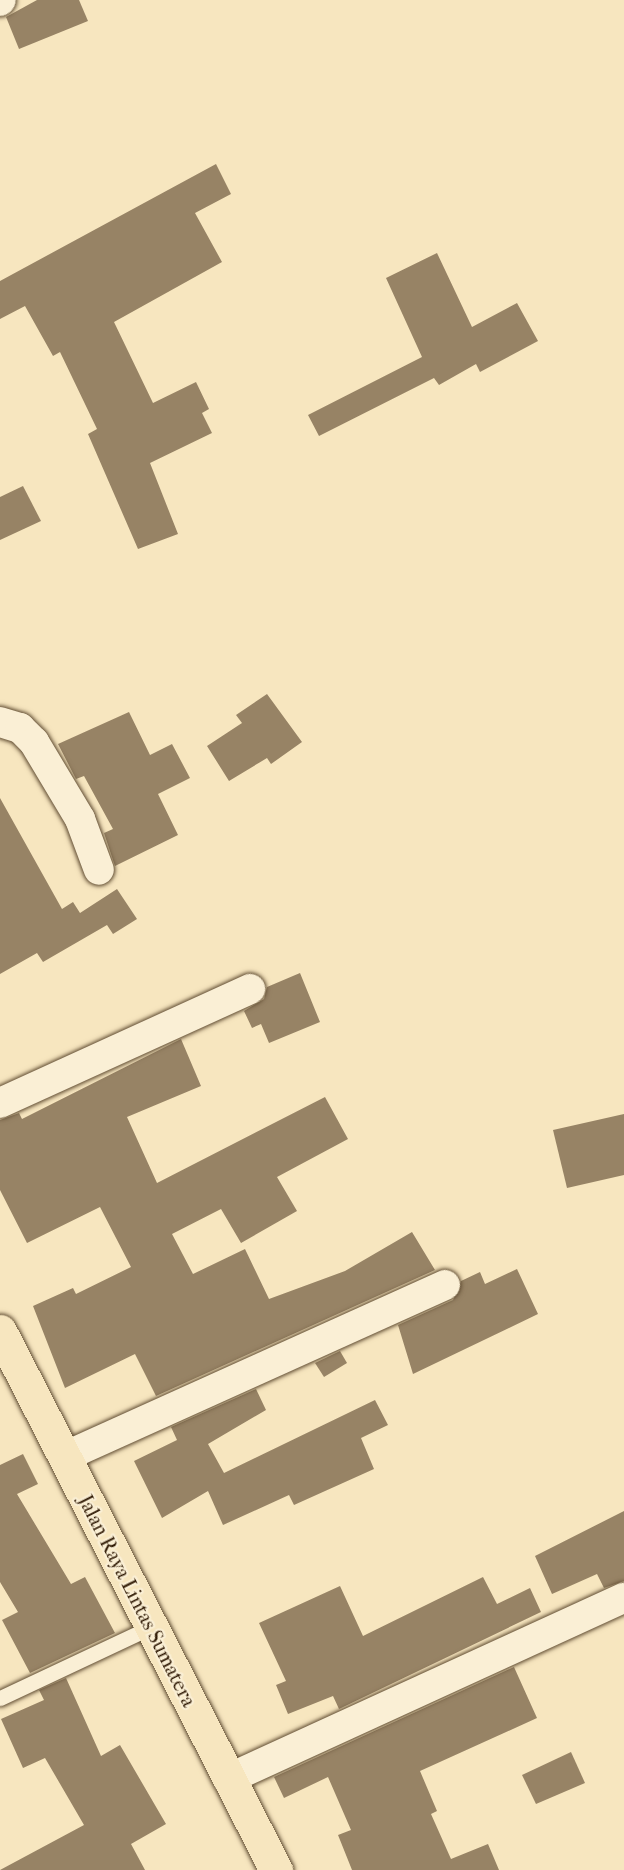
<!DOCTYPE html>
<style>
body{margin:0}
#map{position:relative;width:624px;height:1870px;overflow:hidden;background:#f7e6bf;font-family:"IM FELL French Canon",serif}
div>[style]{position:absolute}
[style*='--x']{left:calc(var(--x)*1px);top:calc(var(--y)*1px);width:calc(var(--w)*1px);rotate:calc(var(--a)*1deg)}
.building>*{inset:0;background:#978365}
.roads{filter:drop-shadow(0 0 2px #604c32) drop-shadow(0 0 2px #604c32)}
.lane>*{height:15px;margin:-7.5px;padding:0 7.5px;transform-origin:7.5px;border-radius:7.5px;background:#faefd5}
.street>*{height:30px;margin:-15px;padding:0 15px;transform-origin:15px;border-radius:15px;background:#faefd5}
.highway>*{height:33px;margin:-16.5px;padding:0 16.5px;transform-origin:16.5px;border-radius:16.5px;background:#f7e6bf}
span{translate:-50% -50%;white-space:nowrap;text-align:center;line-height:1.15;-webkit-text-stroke:4.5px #faefd5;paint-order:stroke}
.street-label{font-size:20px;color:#2e1803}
</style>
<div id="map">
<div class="building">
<div style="clip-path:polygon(37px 0,79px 0,88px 21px,19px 49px,6px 17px)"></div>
<div style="clip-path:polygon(216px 164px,231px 194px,195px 213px,222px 262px,114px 322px,153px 403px,196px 382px,209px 409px,202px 413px,212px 433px,150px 463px,178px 534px,138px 549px,88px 434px,97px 429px,60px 352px,53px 356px,25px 306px,0 319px,0 281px)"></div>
<div style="clip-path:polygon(437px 253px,472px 327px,517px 303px,538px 341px,480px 372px,476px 364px,439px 385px,434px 378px,319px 436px,308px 415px,422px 357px,386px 278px)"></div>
<div style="clip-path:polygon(23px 486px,41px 521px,0 540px,0 497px)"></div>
<div style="clip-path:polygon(267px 694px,302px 742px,271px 764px,267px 758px,229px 781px,207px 746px,242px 723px,236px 715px)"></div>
<div style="clip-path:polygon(129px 712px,150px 755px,172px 744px,190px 778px,158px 794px,178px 835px,115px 866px,104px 833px,113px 829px,84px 776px,76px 779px,58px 744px)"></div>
<div style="clip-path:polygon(0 798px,62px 909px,73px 902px,80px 913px,117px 889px,137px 919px,113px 934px,107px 925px,43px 962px,37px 953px,0 974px)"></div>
<div style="clip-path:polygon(300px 973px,320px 1022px,269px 1043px,261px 1024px,252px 1028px,244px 1011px,264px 999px,267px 987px)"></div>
<div style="clip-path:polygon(181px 1039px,201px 1086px,127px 1117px,157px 1183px,325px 1097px,348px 1139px,277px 1177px,297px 1211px,241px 1243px,221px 1209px,172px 1234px,193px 1274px,245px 1249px,269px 1299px,345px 1271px,412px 1232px,435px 1270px,156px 1396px,135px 1354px,65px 1388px,33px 1306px,73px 1288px,76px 1294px,131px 1267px,100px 1207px,27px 1243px,0 1190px,0 1120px,19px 1113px,22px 1119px)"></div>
<div style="clip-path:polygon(624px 1114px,624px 1175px,567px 1188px,553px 1130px)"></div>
<div style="clip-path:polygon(517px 1269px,538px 1314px,413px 1374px,398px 1325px,453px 1300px,461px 1281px,480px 1272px,485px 1284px)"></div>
<div style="clip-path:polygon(340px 1351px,347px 1363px,324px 1377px,315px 1363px)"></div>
<div style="clip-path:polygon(256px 1389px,266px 1410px,208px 1444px,224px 1473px,375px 1400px,388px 1425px,361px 1438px,374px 1469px,294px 1505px,289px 1495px,223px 1525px,208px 1491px,162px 1518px,134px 1461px,177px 1440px,171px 1427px)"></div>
<div style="clip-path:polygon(23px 1454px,38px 1484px,17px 1494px,71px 1584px,85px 1577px,115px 1633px,30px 1673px,2px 1620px,18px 1612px,0 1582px,0 1465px)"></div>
<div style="clip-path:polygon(624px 1511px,624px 1581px,604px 1588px,597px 1574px,552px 1594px,535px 1556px)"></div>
<div style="clip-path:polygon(483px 1577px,497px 1604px,530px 1588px,541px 1612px,339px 1709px,333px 1696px,288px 1714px,276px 1685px,286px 1681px,259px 1623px,340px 1586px,363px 1636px)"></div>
<div style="clip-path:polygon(514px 1667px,537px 1718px,420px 1771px,437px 1811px,431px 1814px,451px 1859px,488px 1844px,499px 1870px,352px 1870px,338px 1835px,351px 1830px,328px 1777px,284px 1798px,274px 1777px)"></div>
<div style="clip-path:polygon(66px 1678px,101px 1756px,120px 1745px,166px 1824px,131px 1844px,145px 1870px,0 1870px,84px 1825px,45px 1758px,23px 1768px,1px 1719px,44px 1700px,39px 1690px)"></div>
<div style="clip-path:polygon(571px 1752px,585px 1783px,536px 1804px,522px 1775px)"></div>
</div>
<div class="roads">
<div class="lane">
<div style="--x:0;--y:1698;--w:167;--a:-25.2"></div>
</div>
<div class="street">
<div style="--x:0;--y:1;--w:1;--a:-45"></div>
<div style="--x:0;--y:722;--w:21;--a:17"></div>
<div style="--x:20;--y:728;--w:20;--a:45"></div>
<div style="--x:34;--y:742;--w:90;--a:59.1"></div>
<div style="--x:80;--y:819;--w:54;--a:69.6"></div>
<div style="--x:0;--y:1103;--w:275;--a:-24.5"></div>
<div style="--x:64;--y:1457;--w:418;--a:-24.3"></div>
<div style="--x:228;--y:1779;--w:435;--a:-24.6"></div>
</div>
<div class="highway">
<div style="--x:0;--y:1331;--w:606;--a:62.88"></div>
</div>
</div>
<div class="street-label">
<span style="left:137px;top:1601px;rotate:63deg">Jalan Raya Lintas Sumatera</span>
</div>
</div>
